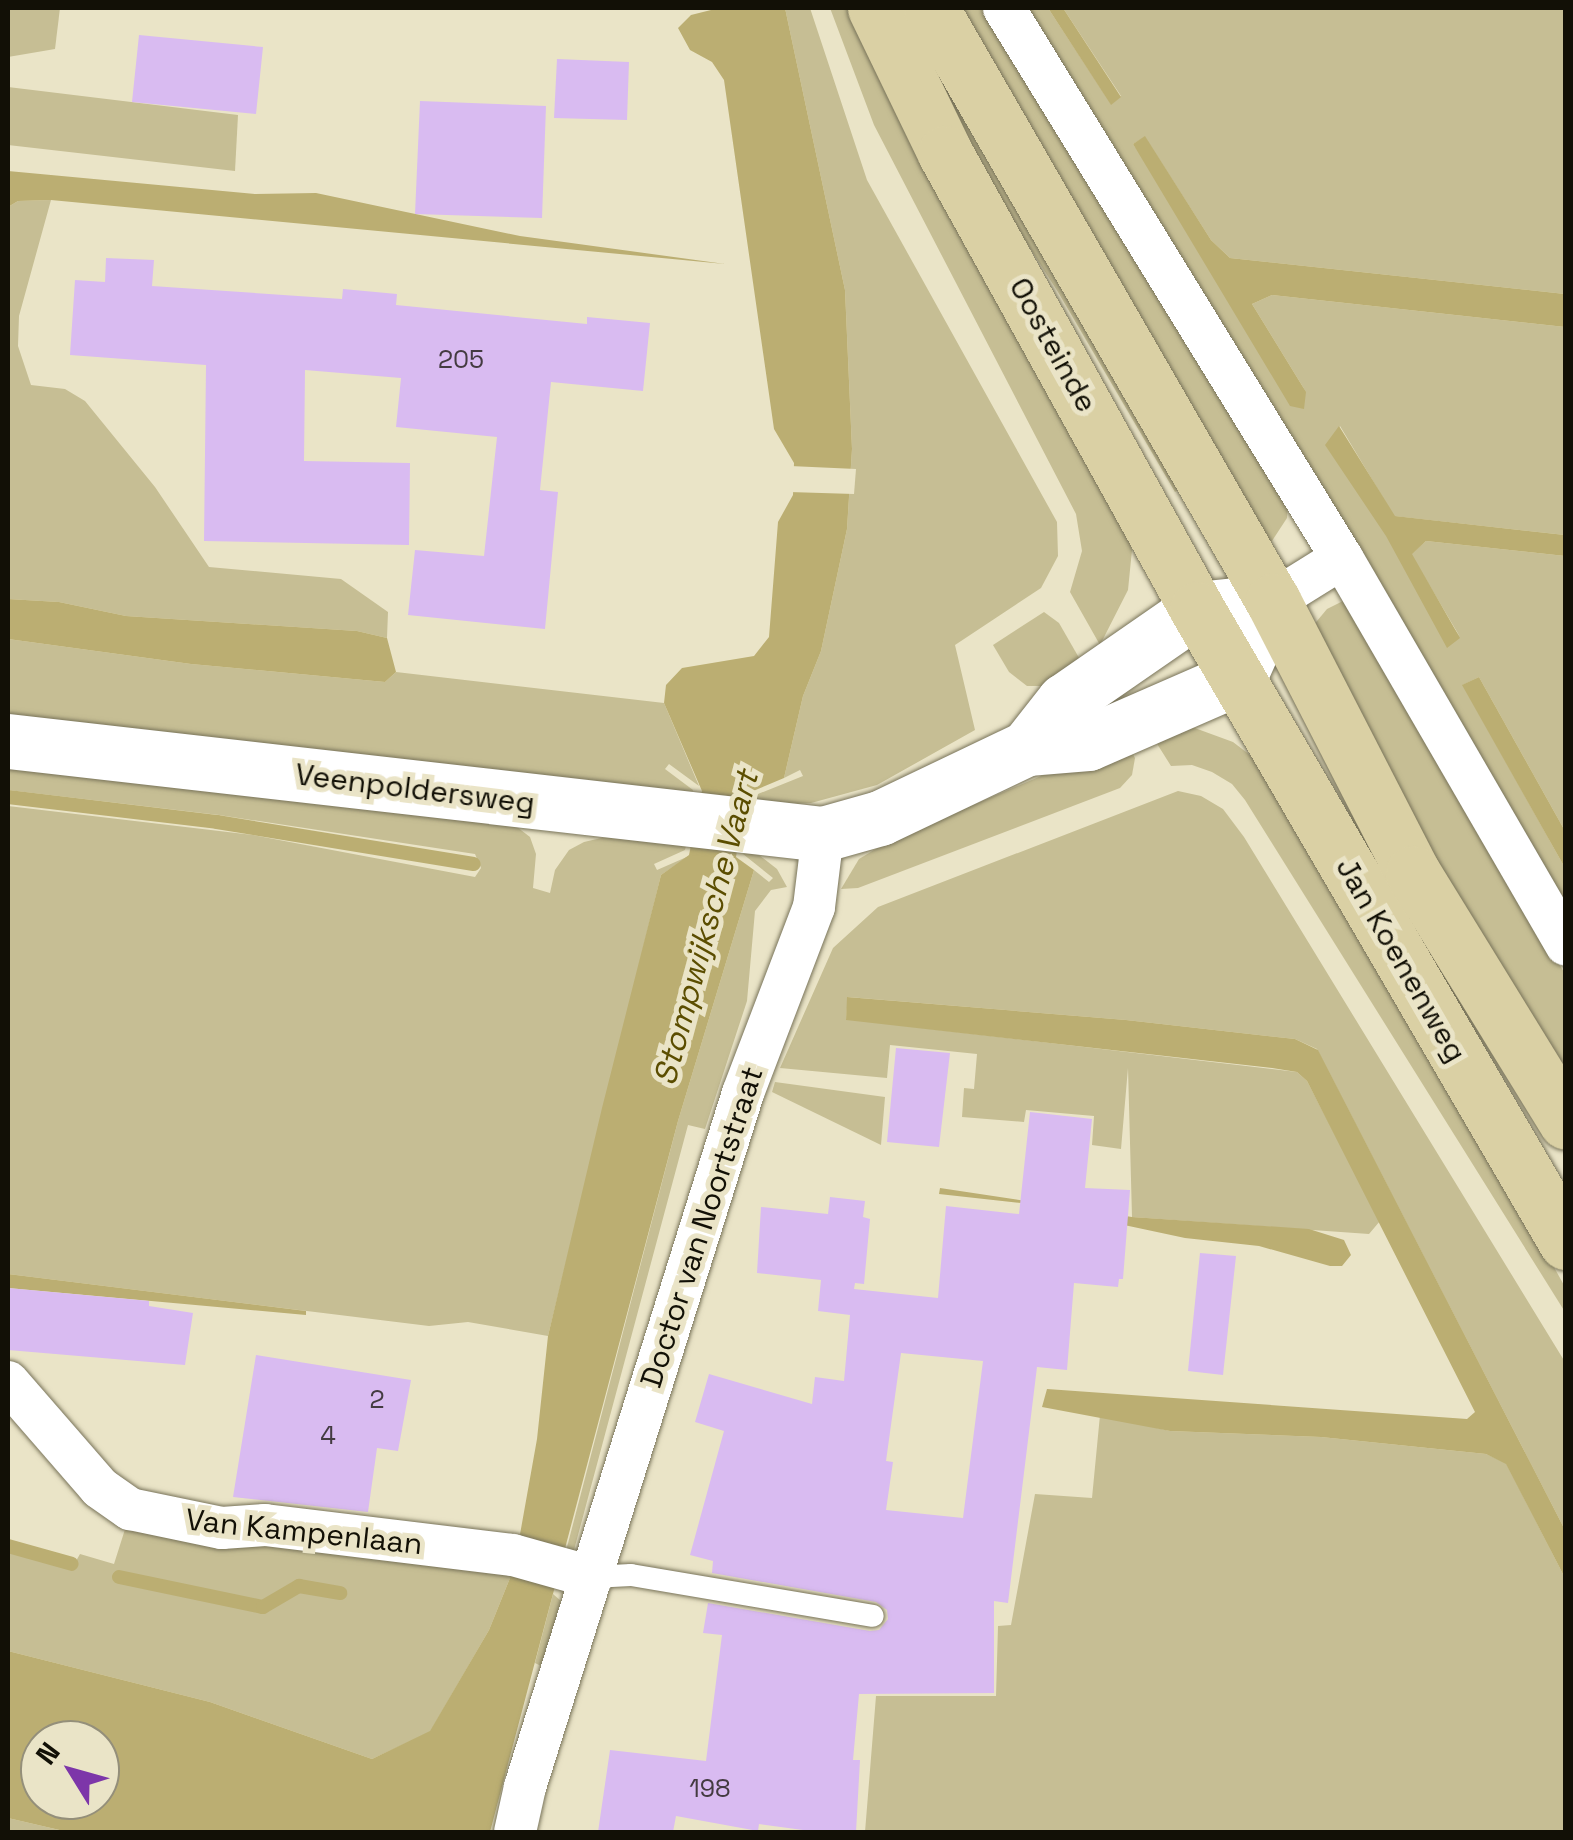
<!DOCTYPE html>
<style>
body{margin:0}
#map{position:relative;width:1573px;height:1840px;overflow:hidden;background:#eae4c7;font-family:"Space Grotesk",sans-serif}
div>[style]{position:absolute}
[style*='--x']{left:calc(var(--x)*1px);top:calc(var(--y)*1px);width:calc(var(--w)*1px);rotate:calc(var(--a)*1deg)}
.green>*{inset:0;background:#c6be94}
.water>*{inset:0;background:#bbae72}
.pier>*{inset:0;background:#eae4c7}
.stream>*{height:14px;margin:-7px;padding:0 7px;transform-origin:7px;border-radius:7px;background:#bbae72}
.building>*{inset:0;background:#d9bbf1}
.roads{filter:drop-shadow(0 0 2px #787359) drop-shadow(0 0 2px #787359)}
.lane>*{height:22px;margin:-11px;padding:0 11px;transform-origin:11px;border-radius:11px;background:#fff}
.street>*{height:42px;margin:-21px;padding:0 21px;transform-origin:21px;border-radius:21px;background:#fff}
.secondary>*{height:55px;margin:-27.5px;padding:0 27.5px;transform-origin:27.5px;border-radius:27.5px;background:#fff}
.primary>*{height:55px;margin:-27.5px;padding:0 27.5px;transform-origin:27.5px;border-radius:27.5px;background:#dad0a4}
span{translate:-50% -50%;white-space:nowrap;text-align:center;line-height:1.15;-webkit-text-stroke:10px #eae4c7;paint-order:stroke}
.number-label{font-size:25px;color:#443b41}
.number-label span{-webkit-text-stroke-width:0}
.street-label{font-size:30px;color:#121006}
.water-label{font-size:32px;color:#5b4d00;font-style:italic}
.frame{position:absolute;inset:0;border:10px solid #121006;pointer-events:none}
.north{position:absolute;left:20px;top:1720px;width:100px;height:100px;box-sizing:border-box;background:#eae4c7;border:2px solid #948f7a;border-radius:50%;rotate:307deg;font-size:28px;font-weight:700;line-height:40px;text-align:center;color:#121006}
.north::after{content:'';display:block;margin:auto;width:35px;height:45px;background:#7d36a9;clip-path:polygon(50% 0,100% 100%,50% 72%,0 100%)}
</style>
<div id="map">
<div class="green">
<div style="clip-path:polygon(8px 8px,60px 8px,55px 49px,8px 57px)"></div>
<div style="clip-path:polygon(785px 8px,810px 8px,867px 180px,1057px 522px,1058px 556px,1041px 588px,955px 645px,975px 730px,877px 785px,811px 803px,774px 805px,751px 803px,753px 796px,803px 776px,800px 770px,784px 778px,803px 696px,821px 651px,847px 529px,852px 449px,845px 290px)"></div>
<div style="clip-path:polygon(830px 8px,855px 8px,1120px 494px,1132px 550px,1128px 590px,1100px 645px,1070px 592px,1082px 551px,1076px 514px,874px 125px)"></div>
<div style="clip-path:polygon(954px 8px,990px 8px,1289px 488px,1287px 518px,1270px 544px)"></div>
<div style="clip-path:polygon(1018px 8px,1048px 8px,1111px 104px,1121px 96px,1063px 8px,1565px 8px,1565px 294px,1230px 258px,1211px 240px,1145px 137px,1133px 144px,1306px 392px,1252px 304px,1272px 295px,1565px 327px,1565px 535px,1394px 516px,1340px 426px,1326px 445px,1460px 637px,1411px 554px,1426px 541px,1565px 556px,1565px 831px,1479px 677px,1463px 685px,1565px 868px,1565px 910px)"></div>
<div style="clip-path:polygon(923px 18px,1186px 485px,1175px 492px,1058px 292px,927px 87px)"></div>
<div style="clip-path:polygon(8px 87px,238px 115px,235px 171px,8px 145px)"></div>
<div style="clip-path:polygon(51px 200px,19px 316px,18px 346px,31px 385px,65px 389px,85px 401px,155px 487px,209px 567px,341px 579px,388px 612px,387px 638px,357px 631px,126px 616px,59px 602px,8px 599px,8px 207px,18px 201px)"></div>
<div style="clip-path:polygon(1347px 599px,1565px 974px,1565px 1092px,1307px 633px,1327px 609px)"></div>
<div style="clip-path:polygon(1044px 612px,1059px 623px,1082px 663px,1047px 686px,1027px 686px,1009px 672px,993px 645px)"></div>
<div style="clip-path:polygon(8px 639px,191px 664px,385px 682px,396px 672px,664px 703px,699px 786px,669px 764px,665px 769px,693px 790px,691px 797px,8px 716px)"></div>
<div style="clip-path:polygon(1192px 727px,1233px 742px,1284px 781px,1565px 1287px,1565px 1312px,1245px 800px,1232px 784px,1212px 772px,1192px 765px,1171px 766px,1149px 731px)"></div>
<div style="clip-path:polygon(1125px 740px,1135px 758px,1132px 775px,1120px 788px,858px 888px,841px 889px,859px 859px,889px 841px)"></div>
<div style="clip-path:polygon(8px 766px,517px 827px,530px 837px,536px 854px,533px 888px,550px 893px,555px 870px,569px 850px,584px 842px,610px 836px,686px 846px,685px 850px,654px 864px,657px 870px,689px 856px,661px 875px,548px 1336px,468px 1322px,429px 1326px,8px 1274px,8px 806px,253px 835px,475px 877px,481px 868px,475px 854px,219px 815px,8px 790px)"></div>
<div style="clip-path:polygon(1178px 791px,1201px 796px,1223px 809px,1244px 837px,1565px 1362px,1565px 1530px,1317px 1049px,1295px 1039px,1126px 1020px,848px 997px,846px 1019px,1297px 1072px,1307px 1081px,1380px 1221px,1369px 1234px,1132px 1217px,1128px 1068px,1121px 1149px,1092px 1145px,1094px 1116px,1026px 1110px,1024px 1122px,962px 1117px,964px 1088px,974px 1089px,977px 1054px,890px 1045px,887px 1078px,780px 1068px,833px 948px,878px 907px)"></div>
<div style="clip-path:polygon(750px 848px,777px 869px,787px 887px,771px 890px,755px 911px,747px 1001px,705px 1129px,688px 1125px,574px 1550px,566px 1551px,678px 1121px,754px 870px,769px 882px,773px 878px,743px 854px)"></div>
<div style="clip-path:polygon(775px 1082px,885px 1097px,881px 1145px,772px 1092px)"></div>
<div style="clip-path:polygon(1100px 1415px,1170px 1431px,1321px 1437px,1486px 1454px,1506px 1463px,1565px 1578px,1565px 1832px,865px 1832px,876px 1696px,996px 1696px,998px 1626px,1011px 1625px,1035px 1494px,1092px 1498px)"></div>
<div style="clip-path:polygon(127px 1523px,514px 1568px,489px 1630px,430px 1732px,372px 1759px,210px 1702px,8px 1651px,8px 1550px,72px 1568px,80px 1554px,114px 1564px)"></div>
<div style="clip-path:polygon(553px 1594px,561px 1601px,543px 1667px,535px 1663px)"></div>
<div style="clip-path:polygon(8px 1818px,68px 1832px,8px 1832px)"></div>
</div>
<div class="water">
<div style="clip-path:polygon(evenodd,719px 8px,785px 8px,845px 290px,852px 449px,847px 529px,821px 651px,803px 696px,784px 778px,746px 794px,736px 857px,754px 870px,678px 1121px,490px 1832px,68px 1832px,8px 1818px,8px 1651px,210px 1702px,372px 1759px,430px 1731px,489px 1630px,514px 1568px,537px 1439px,548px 1336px,602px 1108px,661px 875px,689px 855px,702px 791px,664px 703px,666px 685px,682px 668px,754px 656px,769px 637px,778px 522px,793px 495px,794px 463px,774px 429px,724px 80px,712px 62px,690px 50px,678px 28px,691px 15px,719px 8px,40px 1740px,100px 1740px,100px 1800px,40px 1800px,40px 1740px)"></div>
<div style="clip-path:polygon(1048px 8px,1063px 8px,1121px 97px,1111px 105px)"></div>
<div style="clip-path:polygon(1145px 136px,1211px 240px,1230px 258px,1565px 294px,1565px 327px,1272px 295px,1252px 304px,1306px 392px,1304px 409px,1290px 406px,1133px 144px)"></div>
<div style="clip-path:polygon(8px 171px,255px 194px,316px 193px,520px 236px,725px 264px,51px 200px,18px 201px,8px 207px)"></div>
<div style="clip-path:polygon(1339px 426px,1395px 516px,1565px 535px,1565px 556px,1426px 541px,1412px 554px,1460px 638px,1447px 648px,1386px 536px,1325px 445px)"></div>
<div style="clip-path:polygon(8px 599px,59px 602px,126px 616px,357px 631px,387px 638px,396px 672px,385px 682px,191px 664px,8px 639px)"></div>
<div style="clip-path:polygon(1479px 677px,1565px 831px,1565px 868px,1462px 685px)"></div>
<div style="clip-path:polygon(847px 997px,1126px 1020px,1295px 1039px,1318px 1050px,1565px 1530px,1565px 1578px,1506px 1464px,1486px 1454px,1321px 1437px,1170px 1431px,1042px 1407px,1047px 1389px,1467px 1419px,1475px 1412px,1307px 1081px,1297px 1072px,1272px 1068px,846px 1020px)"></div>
<div style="clip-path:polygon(940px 1188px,1132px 1217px,1309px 1229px,1344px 1240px,1351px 1255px,1342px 1266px,1330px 1266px,1259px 1246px,1185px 1238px,1021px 1203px,939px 1194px)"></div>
<div style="clip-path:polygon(8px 1274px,306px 1311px,306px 1315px,8px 1288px)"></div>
</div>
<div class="pier">
<div style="clip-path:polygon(790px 466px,856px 469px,854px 494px,789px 492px)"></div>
</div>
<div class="stream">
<div style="--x:8;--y:797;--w:210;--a:6.8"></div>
<div style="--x:217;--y:822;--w:260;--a:9.3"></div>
<div style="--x:8;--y:1546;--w:66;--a:15.7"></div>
<div style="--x:119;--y:1577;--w:147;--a:11.8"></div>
<div style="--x:263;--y:1607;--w:42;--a:-30.3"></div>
<div style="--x:299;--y:1586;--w:42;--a:9.7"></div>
</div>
<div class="building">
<div style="clip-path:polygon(139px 35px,263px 47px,256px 114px,132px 102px)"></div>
<div style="clip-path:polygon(557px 59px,629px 62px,627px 120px,554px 118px)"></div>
<div style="clip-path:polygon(420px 101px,546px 106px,542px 218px,415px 214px)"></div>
<div style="clip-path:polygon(106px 258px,154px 260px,152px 286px,342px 299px,343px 289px,397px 294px,396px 305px,587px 324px,587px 317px,650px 323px,643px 391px,551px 382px,540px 490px,558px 492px,545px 629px,408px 615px,415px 550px,484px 556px,497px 437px,396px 427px,401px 378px,305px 370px,304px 461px,410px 463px,409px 545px,204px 541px,206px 365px,70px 355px,75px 280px,105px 282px)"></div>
<div style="clip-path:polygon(896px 1048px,950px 1053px,939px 1147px,887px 1142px)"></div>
<div style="clip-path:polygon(evenodd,1030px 1112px,1092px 1119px,1085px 1188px,1130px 1190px,1123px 1279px,1119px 1279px,1118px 1287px,1074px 1283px,1067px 1370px,1037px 1367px,1008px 1603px,994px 1601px,994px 1693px,859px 1694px,853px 1760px,860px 1760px,856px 1832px,818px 1832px,759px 1824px,758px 1831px,676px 1816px,673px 1832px,598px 1832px,610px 1750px,706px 1761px,722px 1635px,703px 1633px,708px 1603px,870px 1631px,879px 1630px,888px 1619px,887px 1610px,876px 1602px,712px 1573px,713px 1561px,690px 1555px,724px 1431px,695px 1422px,709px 1374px,812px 1404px,815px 1377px,844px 1381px,850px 1315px,818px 1311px,821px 1280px,757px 1273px,761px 1207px,828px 1214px,830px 1197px,865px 1201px,863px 1217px,870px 1219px,864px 1284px,855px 1283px,854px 1289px,938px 1298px,946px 1206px,1019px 1214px,1030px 1112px,901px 1353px,983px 1361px,963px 1518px,886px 1510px,893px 1462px,886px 1461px,901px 1353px)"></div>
<div style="clip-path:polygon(1200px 1253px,1236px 1256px,1223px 1375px,1188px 1371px)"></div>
<div style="clip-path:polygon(8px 1288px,149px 1301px,149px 1306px,193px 1313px,185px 1365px,8px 1350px)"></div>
<div style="clip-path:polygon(256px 1355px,411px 1380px,398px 1451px,377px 1448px,368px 1512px,233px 1497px)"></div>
</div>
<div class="roads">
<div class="lane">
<div style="--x:592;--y:1577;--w:39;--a:-3"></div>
<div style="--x:631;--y:1575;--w:245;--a:9.6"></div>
</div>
<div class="street">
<div style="--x:1004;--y:8;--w:646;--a:58.43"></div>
<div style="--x:1342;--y:558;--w:447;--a:59.9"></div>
<div style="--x:1273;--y:601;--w:81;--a:-31.9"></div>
<div style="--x:8;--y:1382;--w:140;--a:49"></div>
<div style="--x:100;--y:1488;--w:37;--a:35"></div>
<div style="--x:130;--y:1509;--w:94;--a:11.7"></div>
<div style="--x:222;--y:1528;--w:43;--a:-4"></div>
<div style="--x:265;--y:1525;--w:250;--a:6.9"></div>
<div style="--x:513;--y:1555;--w:82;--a:15.6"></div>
<div style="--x:515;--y:1832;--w:46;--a:-77.5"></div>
<div style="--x:525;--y:1787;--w:727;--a:-72.56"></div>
<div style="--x:743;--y:1093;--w:199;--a:-69.1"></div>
<div style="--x:814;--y:907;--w:74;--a:-83"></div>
</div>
<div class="secondary">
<div style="--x:8;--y:741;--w:820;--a:6.51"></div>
<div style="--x:823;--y:834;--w:59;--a:-15.7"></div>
<div style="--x:880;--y:818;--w:163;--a:-25.5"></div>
<div style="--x:1027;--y:748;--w:61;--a:-4.7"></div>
<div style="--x:1088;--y:743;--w:165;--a:-23.6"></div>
<div style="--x:1239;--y:677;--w:83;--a:-65.9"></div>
<div style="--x:1027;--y:748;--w:60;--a:-51.8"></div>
<div style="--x:1064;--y:701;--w:162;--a:-34.7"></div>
<div style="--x:1197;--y:609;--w:76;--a:-6"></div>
</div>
<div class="primary">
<div style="--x:875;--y:8;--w:161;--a:64.2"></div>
<div style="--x:945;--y:153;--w:521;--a:61.07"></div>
<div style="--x:1197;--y:609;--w:733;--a:59.76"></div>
<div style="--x:931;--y:8;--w:685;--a:60.03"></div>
<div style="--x:1273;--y:601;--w:306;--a:62.8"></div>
<div style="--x:1413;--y:873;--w:292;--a:58.4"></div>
</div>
</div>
<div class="number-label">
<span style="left:461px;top:359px">205</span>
<span style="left:377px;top:1399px">2</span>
<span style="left:328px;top:1435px">4</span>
<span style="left:710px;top:1788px">198</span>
</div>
<div class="street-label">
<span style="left:1053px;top:345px;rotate:61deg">Oosteinde</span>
<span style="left:415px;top:789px;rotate:7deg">Veenpoldersweg</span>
<span style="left:1401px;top:960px;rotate:60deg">Jan Koenenweg</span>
<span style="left:702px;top:1227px;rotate:-72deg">Doctor van Noortstraat</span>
<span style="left:304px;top:1532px;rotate:6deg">Van Kampenlaan</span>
</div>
<div class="water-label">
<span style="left:706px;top:928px;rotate:-75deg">Stompwijksche Vaart</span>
</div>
<div class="frame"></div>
<div class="north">N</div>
</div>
